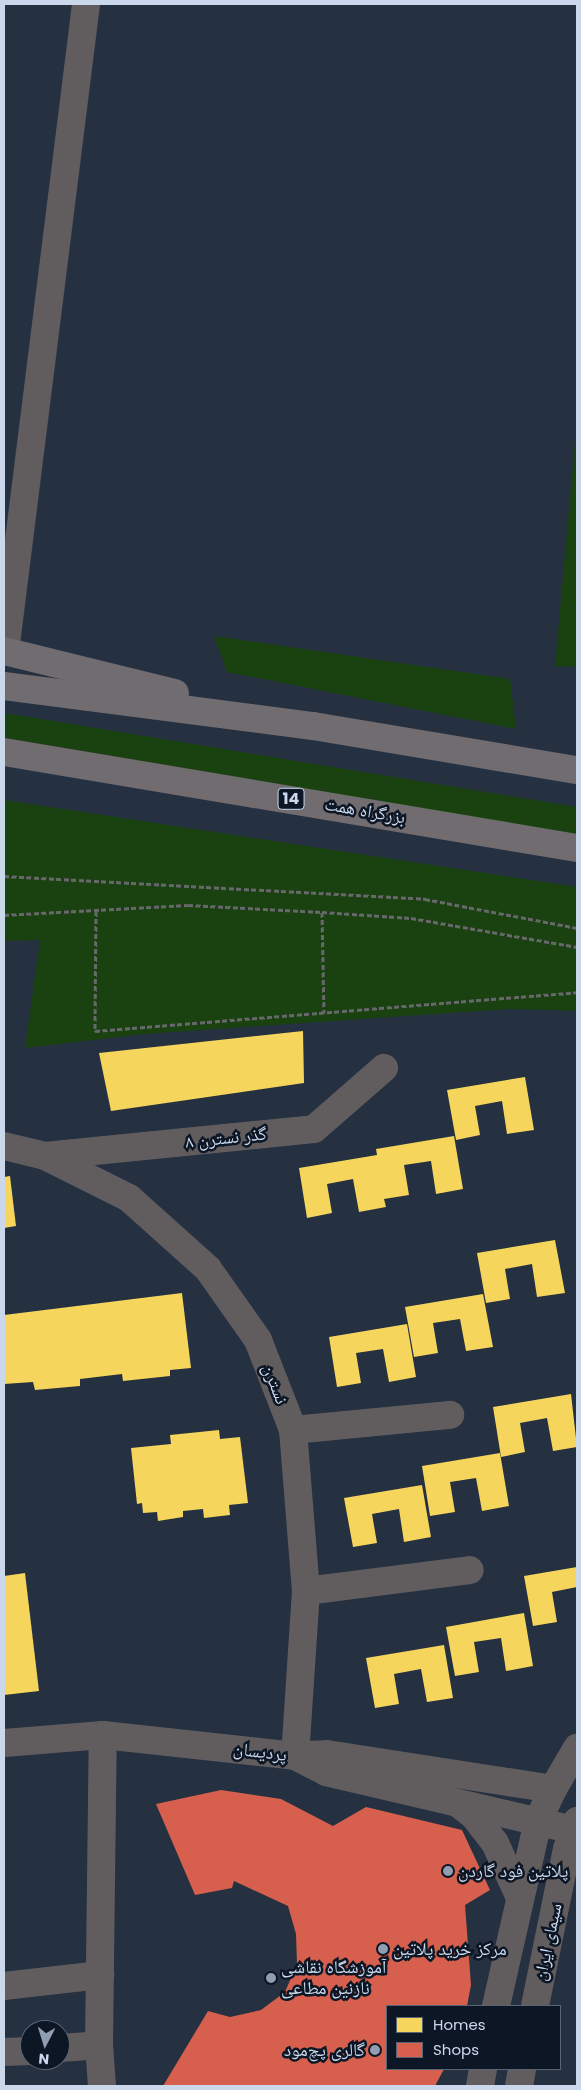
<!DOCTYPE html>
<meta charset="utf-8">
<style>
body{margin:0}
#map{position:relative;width:581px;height:2090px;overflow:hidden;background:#253041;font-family:Poppins,"Noto Naskh Arabic",sans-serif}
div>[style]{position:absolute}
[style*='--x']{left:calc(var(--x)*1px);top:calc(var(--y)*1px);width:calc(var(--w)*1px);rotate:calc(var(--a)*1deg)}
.green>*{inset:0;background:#1a4210}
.homes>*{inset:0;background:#f6d55c}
.shops>*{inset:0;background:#d6604d}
.path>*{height:3px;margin-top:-1.5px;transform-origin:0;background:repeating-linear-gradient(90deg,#67676c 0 5px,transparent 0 7.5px)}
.minor>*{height:28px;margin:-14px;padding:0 14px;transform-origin:14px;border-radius:14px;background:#615d5f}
.highway>*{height:28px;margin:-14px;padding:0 14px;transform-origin:14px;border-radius:14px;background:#716c70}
.dots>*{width:14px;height:14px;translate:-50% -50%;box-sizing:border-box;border:2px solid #0d1624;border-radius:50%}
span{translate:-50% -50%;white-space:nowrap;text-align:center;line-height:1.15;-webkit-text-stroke:5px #0d1624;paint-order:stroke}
.shield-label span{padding:1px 4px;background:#0d1624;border:1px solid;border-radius:4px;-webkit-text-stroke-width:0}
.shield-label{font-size:16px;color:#cbd8ec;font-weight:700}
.street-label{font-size:18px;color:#cbd8ec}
.poi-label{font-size:18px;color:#cbd8ec}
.left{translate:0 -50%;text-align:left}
.right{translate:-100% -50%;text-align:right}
.frame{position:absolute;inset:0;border:5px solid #cbd8ec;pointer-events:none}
.legend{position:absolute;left:386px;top:2005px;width:175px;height:65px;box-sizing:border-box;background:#0d1624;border:1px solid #596474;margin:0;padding:6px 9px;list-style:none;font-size:15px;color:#cbd8ec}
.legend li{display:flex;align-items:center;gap:10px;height:25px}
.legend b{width:25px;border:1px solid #596474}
.north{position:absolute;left:20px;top:2020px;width:50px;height:50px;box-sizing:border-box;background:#0d1624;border:1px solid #596474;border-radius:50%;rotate:185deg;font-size:14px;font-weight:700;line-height:20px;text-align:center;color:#cbd8ec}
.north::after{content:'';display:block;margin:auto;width:18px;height:22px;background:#919db0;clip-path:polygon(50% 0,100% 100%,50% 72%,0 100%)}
</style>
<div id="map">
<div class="green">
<div style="clip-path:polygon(577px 420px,577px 667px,555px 666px)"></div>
<div style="clip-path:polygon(214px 636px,510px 679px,516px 729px,227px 672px)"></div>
<div style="clip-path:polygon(4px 713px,577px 807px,577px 834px,4px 740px)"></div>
<div style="clip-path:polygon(4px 800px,577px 887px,577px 1011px,511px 1009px,376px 1018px,144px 1034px,25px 1048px,40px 940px,4px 941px)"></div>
</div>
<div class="homes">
<div style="clip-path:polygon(303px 1031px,304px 1083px,111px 1111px,99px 1053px)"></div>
<div style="clip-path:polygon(525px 1077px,534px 1130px,507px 1134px,502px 1101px,475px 1106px,480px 1135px,456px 1140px,447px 1090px)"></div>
<div style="clip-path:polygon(454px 1136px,463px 1189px,436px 1194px,431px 1161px,404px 1165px,409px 1195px,384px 1199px,386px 1207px,359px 1212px,353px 1179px,327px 1184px,332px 1213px,307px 1218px,299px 1168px,377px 1155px,376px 1149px)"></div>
<div style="clip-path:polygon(10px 1176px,16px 1226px,4px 1228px,4px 1177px)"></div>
<div style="clip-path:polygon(555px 1240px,565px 1293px,537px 1297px,532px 1264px,505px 1269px,510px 1299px,486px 1303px,477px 1253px)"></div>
<div style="clip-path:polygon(182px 1293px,191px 1368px,170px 1370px,170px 1376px,123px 1381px,122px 1374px,80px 1379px,80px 1386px,35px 1390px,33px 1382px,4px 1384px,4px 1315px)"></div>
<div style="clip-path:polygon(483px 1294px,493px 1347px,466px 1351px,460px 1319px,433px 1323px,438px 1353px,414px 1357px,405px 1307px)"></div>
<div style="clip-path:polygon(407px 1324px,416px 1377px,389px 1382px,383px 1349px,356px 1353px,361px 1383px,337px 1387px,329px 1337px)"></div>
<div style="clip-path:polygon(571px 1394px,577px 1447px,553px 1451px,547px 1418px,520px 1423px,525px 1452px,501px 1457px,493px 1407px)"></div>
<div style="clip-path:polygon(219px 1430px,220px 1439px,240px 1437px,248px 1503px,229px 1505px,230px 1515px,204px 1518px,203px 1509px,183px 1511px,183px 1517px,158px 1521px,157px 1512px,143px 1513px,142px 1503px,137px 1504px,131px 1448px,171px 1444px,170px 1435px)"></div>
<div style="clip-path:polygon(500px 1453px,509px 1506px,482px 1511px,476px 1478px,450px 1482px,455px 1512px,430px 1516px,422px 1466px)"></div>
<div style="clip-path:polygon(422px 1485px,431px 1537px,404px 1542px,399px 1509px,372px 1514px,377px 1543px,353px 1547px,344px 1498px)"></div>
<div style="clip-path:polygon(577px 1567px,577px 1587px,552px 1592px,557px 1622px,533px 1626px,524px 1576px)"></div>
<div style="clip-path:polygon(25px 1573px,39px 1691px,4px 1695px,4px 1576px)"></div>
<div style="clip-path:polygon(524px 1613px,533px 1666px,506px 1671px,501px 1638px,474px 1642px,479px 1672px,455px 1676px,446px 1627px)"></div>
<div style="clip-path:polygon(444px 1645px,453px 1698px,427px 1702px,421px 1669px,394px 1674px,399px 1704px,375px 1708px,366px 1658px)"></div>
</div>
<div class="shops">
<div style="clip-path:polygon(221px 1790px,281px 1799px,333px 1826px,366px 1807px,462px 1830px,490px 1890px,465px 1905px,471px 1985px,467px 2006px,387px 2006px,387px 2069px,444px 2069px,435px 2086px,163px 2086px,208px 2011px,230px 2017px,261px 2010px,285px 1992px,297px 1964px,296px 1934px,288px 1906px,234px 1881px,232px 1888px,195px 1895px,156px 1804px)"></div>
</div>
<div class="path">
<div style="--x:4;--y:876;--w:422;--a:3.1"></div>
<div style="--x:425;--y:899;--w:155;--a:10.8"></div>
<div style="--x:96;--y:911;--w:120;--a:90.5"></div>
<div style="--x:95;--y:1031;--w:484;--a:-4.6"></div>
<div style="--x:322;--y:912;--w:101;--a:88.9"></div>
<div style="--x:4;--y:915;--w:184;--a:-3.1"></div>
<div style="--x:188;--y:905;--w:134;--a:3"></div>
<div style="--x:322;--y:912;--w:89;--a:3.9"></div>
<div style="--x:411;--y:918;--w:169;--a:9.9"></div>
</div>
<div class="minor">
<div style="--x:5;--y:652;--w:653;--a:-82.87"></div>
<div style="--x:4;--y:1146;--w:42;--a:13.7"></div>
<div style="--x:45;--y:1156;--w:94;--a:26.6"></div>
<div style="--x:129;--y:1198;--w:106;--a:41.9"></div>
<div style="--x:208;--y:1269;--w:87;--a:54.8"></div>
<div style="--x:258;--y:1340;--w:97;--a:68.7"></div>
<div style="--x:293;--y:1430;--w:162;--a:85.4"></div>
<div style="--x:306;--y:1591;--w:165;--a:93.8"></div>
<div style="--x:45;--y:1156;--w:270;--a:-5.7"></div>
<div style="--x:314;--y:1129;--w:93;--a:-41.1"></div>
<div style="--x:293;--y:1430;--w:158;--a:-5.5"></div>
<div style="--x:306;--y:1591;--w:165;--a:-7.3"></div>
<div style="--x:4;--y:1743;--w:99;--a:-4.6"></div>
<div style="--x:103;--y:1735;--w:193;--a:6.2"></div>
<div style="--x:295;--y:1756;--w:35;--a:27"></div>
<div style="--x:326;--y:1772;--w:255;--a:13.2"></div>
<div style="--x:304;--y:1755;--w:23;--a:-2"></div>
<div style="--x:327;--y:1754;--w:229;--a:8.8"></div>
<div style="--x:460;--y:1805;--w:18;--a:38"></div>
<div style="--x:474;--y:1816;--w:34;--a:52"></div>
<div style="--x:495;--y:1843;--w:58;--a:65.6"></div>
<div style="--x:4;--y:1986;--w:97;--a:-6.5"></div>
<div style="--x:496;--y:2006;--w:190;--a:-77.2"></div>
<div style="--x:538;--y:1821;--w:35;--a:-65"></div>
<div style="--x:553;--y:1789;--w:48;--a:-59.7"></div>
<div style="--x:535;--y:2006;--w:160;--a:-78.5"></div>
<div style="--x:567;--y:1849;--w:30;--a:-70"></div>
<div style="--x:60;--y:2048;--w:39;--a:-4"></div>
<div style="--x:4;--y:2052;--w:26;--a:-2"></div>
<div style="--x:102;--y:2086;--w:41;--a:-94.2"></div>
<div style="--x:99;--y:2045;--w:310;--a:-89.3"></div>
<div style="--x:480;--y:2086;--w:17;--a:-80"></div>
<div style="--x:519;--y:2086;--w:17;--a:-80"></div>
</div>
<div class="highway">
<div style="--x:4;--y:651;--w:176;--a:13.8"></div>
<div style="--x:4;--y:686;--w:312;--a:7.4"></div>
<div style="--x:313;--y:726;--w:268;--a:9.5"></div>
<div style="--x:4;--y:752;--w:581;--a:9.51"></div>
</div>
<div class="dots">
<div style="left:448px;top:1871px;background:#919db0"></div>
<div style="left:383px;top:1949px;background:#919db0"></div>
<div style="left:271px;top:1978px;background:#919db0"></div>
<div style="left:375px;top:2050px;background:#919db0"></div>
</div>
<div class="shield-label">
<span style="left:291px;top:799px">14</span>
</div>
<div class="street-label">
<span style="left:365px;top:811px;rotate:10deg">بزرگراه همت</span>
<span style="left:226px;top:1138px;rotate:-6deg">گذر نسترن ۸</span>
<span style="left:275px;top:1384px;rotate:69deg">نسترن</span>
<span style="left:260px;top:1752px;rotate:7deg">پردیسان</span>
<span style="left:548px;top:1942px;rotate:-78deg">سیمای ایران</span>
</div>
<div class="poi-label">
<span class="left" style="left:458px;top:1871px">پلاتین فود گاردن</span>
<span class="left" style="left:393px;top:1949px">مرکز خرید پلاتین</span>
<span class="left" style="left:281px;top:1978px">آموزشگاه نقاشی<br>نازنین مطاعی</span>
<span class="right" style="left:365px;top:2050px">گالری پچ‌مود</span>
</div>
<div class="frame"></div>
<ul class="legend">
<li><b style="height:14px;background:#f6d55c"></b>Homes</li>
<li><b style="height:14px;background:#d6604d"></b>Shops</li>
</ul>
<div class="north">N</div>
</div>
